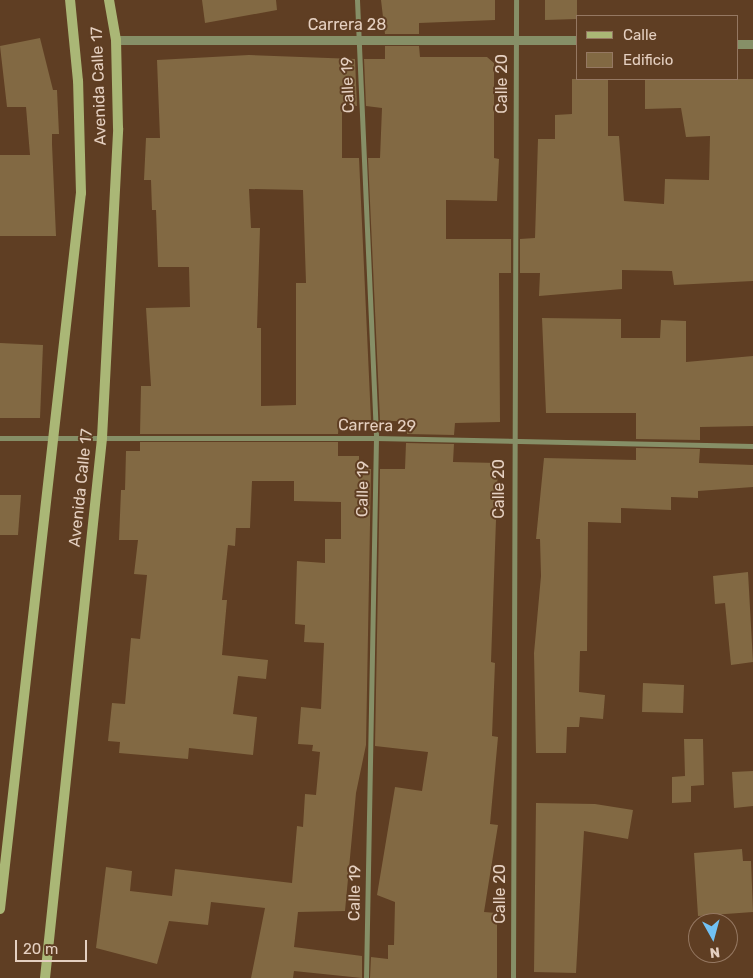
<!DOCTYPE html>
<style>
body{margin:0}
#map{position:relative;width:753px;height:978px;overflow:hidden;background:#5f3e23;font-family:Rubik,sans-serif}
div>[style]{position:absolute}
[style*='--x']{left:calc(var(--x)*1px);top:calc(var(--y)*1px);width:calc(var(--w)*1px);rotate:calc(var(--a)*1deg)}
.building>*{inset:0;background:#826943}
.minor>*{height:5px;margin:-2.5px;padding:0 2.5px;transform-origin:2.5px;border-radius:2.5px;background:#868f67}
.tertiary>*{height:9px;margin:-4.5px;padding:0 4.5px;transform-origin:4.5px;border-radius:4.5px;background:#868f67}
.secondary>*{height:10px;margin:-5px;padding:0 5px;transform-origin:5px;border-radius:5px;background:#aab776}
span{translate:-50% -50%;white-space:nowrap;text-align:center;line-height:1.15;-webkit-text-stroke:4px #5f3e23;paint-order:stroke}
.street-label{font-size:16px;color:#e5d0c1}
.legend{position:absolute;left:576px;top:15px;width:162px;height:65px;box-sizing:border-box;background:#5f3e23;border:1px solid #957862;margin:0;padding:6px 9px;list-style:none;font-size:15px;color:#e5d0c1}
.legend li{display:flex;align-items:center;gap:10px;height:25px}
.legend b{width:25px;border:1px solid #957862}
.north{position:absolute;left:688px;top:913px;width:50px;height:50px;box-sizing:border-box;background:#5f3e23;border:1px solid #957862;border-radius:50%;rotate:173deg;font-size:14px;font-weight:700;line-height:20px;text-align:center;color:#e5d0c1}
.north::after{content:'';display:block;margin:auto;width:18px;height:22px;background:#71c1f4;clip-path:polygon(50% 0,100% 100%,50% 72%,0 100%)}
.scale{position:absolute;left:15px;top:940px;width:72px;height:22px;box-sizing:border-box;border:2px solid #e5d0c1;border-top:0;padding-left:6px;font-size:15px;line-height:18px;white-space:nowrap;color:#e5d0c1;-webkit-text-stroke:4px #5f3e23;paint-order:stroke}
</style>
<div id="map">
<div class="building">
<div style="clip-path:polygon(202px 0,276px 0,277px 10px,205px 23px)"></div>
<div style="clip-path:polygon(381px 0,495px 0,495px 20px,419px 23px,419px 34px,385px 34px)"></div>
<div style="clip-path:polygon(545px 0,577px 0,577px 19px,545px 20px)"></div>
<div style="clip-path:polygon(40px 38px,53px 90px,57px 90px,59px 134px,52px 134px,52px 144px,56px 236px,0 236px,0 155px,30px 155px,26px 107px,7px 107px,0 46px)"></div>
<div style="clip-path:polygon(385px 46px,419px 46px,420px 57px,487px 57px,494px 63px,494px 158px,499px 159px,497px 201px,446px 200px,446px 239px,511px 239px,511px 273px,499px 273px,500px 422px,455px 423px,454px 435px,407px 434px,407px 422px,380px 420px,368px 158px,380px 158px,382px 108px,366px 106px,364px 59px,385px 59px)"></div>
<div style="clip-path:polygon(evenodd,249px 55px,355px 59px,357px 106px,342px 106px,342px 158px,359px 158px,371px 420px,339px 420px,338px 434px,140px 434px,141px 386px,151px 386px,146px 308px,190px 307px,189px 267px,158px 267px,156px 210px,152px 210px,151px 180px,144px 180px,146px 138px,160px 138px,157px 60px,249px 55px,249px 189px,303px 190px,306px 283px,296px 283px,296px 405px,261px 406px,261px 328px,257px 328px,260px 228px,251px 228px,249px 189px)"></div>
<div style="clip-path:polygon(572px 79px,608px 79px,608px 136px,619px 136px,624px 201px,664px 204px,665px 179px,709px 180px,710px 136px,686px 137px,681px 108px,645px 109px,645px 79px,753px 79px,753px 281px,674px 285px,672px 271px,622px 270px,622px 289px,539px 296px,540px 273px,520px 273px,520px 239px,535px 238px,538px 139px,555px 139px,555px 115px,572px 114px)"></div>
<div style="clip-path:polygon(542px 318px,621px 319px,621px 338px,660px 338px,661px 320px,686px 321px,686px 362px,753px 356px,753px 426px,700px 427px,700px 440px,636px 439px,636px 413px,546px 413px)"></div>
<div style="clip-path:polygon(0 343px,43px 345px,40px 418px,0 418px)"></div>
<div style="clip-path:polygon(140px 442px,338px 442px,338px 456px,359px 456px,359px 469px,371px 469px,366px 745px,356px 793px,345px 911px,298px 912px,294px 947px,362px 956px,362px 978px,294px 971px,293px 978px,251px 978px,265px 908px,211px 902px,208px 925px,169px 921px,157px 964px,96px 948px,106px 867px,132px 871px,130px 891px,172px 896px,175px 869px,292px 883px,297px 826px,303px 827px,305px 794px,316px 795px,320px 752px,312px 751px,313px 745px,298px 744px,301px 707px,321px 709px,324px 643px,304px 642px,305px 625px,295px 624px,297px 561px,325px 563px,325px 539px,341px 539px,341px 502px,294px 501px,294px 481px,252px 481px,250px 528px,236px 528px,235px 546px,228px 545px,222px 600px,227px 600px,222px 655px,268px 660px,266px 679px,238px 676px,233px 714px,257px 717px,253px 755px,189px 748px,188px 759px,119px 753px,120px 742px,108px 741px,112px 703px,125px 704px,131px 638px,140px 639px,147px 575px,134px 574px,138px 540px,119px 540px,121px 490px,125px 490px,126px 451px,140px 451px)"></div>
<div style="clip-path:polygon(406px 443px,454px 444px,453px 462px,498px 463px,491px 662px,495px 663px,492px 736px,498px 737px,490px 824px,498px 825px,484px 912px,497px 913px,497px 978px,370px 978px,371px 957px,388px 959px,388px 945px,394px 945px,395px 902px,377px 895px,395px 787px,422px 791px,428px 752px,375px 746px,380px 469px,405px 469px)"></div>
<div style="clip-path:polygon(636px 448px,700px 449px,699px 463px,753px 465px,753px 487px,698px 491px,698px 498px,671px 497px,671px 510px,621px 508px,621px 523px,588px 522px,587px 651px,580px 651px,579px 692px,605px 695px,603px 719px,580px 717px,579px 727px,567px 727px,566px 753px,536px 753px,534px 653px,541px 576px,540px 539px,536px 539px,544px 458px,636px 460px)"></div>
<div style="clip-path:polygon(0 495px,21px 495px,18px 535px,0 535px)"></div>
<div style="clip-path:polygon(748px 572px,753px 662px,731px 665px,725px 603px,715px 604px,713px 576px)"></div>
<div style="clip-path:polygon(643px 683px,684px 685px,683px 713px,642px 712px)"></div>
<div style="clip-path:polygon(684px 739px,703px 739px,704px 785px,691px 786px,691px 802px,672px 803px,672px 777px,685px 776px)"></div>
<div style="clip-path:polygon(753px 771px,753px 806px,734px 808px,732px 772px)"></div>
<div style="clip-path:polygon(536px 803px,595px 804px,633px 810px,628px 839px,584px 831px,576px 973px,534px 972px)"></div>
<div style="clip-path:polygon(742px 849px,743px 861px,751px 861px,753px 912px,698px 916px,694px 853px)"></div>
</div>
<div class="minor">
<div style="--x:357;--y:0;--w:438;--a:87.5"></div>
<div style="--x:376;--y:438;--w:540;--a:91.06"></div>
<div style="--x:0;--y:438;--w:376;--a:0"></div>
<div style="--x:376;--y:438;--w:377;--a:1.2"></div>
<div style="--x:513;--y:978;--w:978;--a:-89.82"></div>
</div>
<div class="tertiary">
<div style="--x:116;--y:40;--w:461;--a:0"></div>
<div style="--x:737;--y:44;--w:16;--a:0"></div>
</div>
<div class="secondary">
<div style="--x:0;--y:909;--w:721;--a:-83.55"></div>
<div style="--x:81;--y:193;--w:112;--a:-91.5"></div>
<div style="--x:78;--y:81;--w:81;--a:-95.6"></div>
<div style="--x:45;--y:978;--w:543;--a:-83.97"></div>
<div style="--x:102;--y:438;--w:310;--a:-87"></div>
<div style="--x:118;--y:128;--w:88;--a:-91.3"></div>
<div style="--x:116;--y:40;--w:41;--a:-99.9"></div>
</div>
<div class="street-label">
<span style="left:347px;top:25px">Carrera 28</span>
<span style="left:502px;top:84px;rotate:-90deg">Calle 20</span>
<span style="left:348px;top:85px;rotate:-92deg">Calle 19</span>
<span style="left:99px;top:86px;rotate:-92deg">Avenida Calle 17</span>
<span style="left:377px;top:426px;rotate:1deg">Carrera 29</span>
<span style="left:81px;top:488px;rotate:-84deg">Avenida Calle 17</span>
<span style="left:363px;top:489px;rotate:-89deg">Calle 19</span>
<span style="left:499px;top:489px;rotate:-90deg">Calle 20</span>
<span style="left:355px;top:893px;rotate:-89deg">Calle 19</span>
<span style="left:500px;top:894px;rotate:-90deg">Calle 20</span>
</div>
<ul class="legend">
<li><b style="height:6px;background:#aab776"></b>Calle</li>
<li><b style="height:14px;background:#826943"></b>Edificio</li>
</ul>
<div class="north">N</div>
<div class="scale">20 m</div>
</div>
